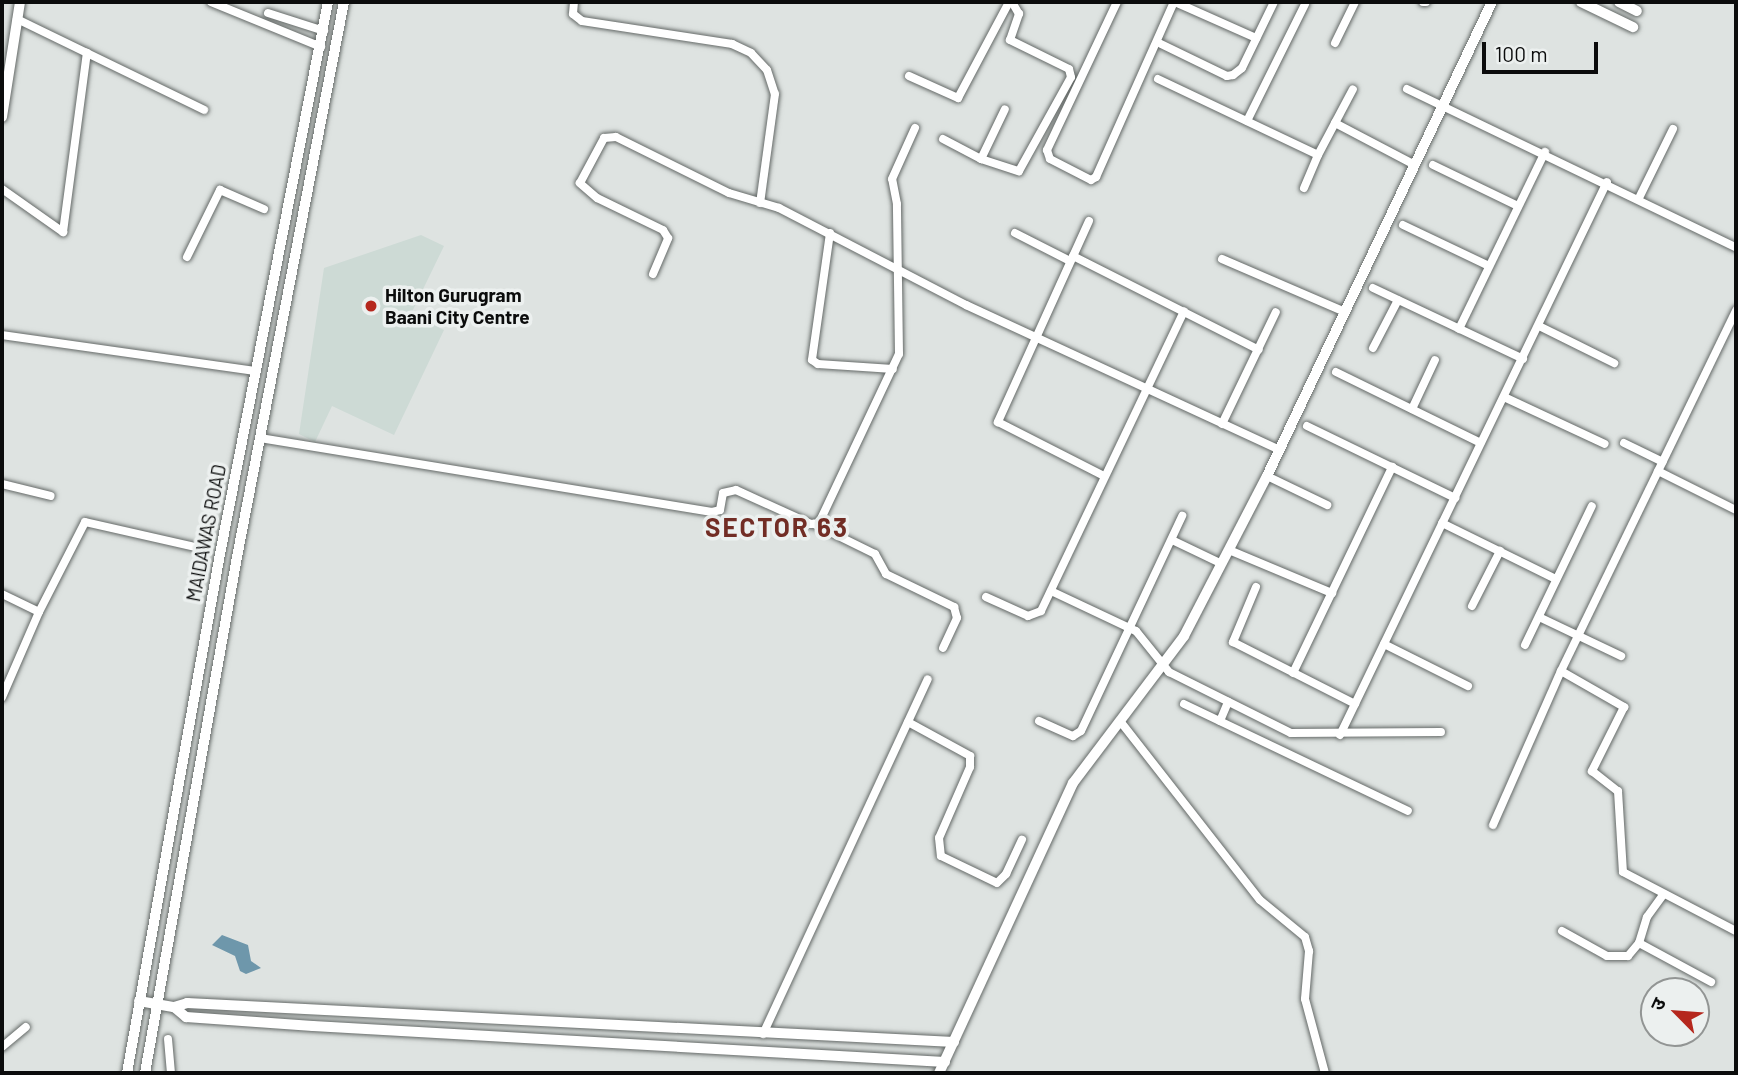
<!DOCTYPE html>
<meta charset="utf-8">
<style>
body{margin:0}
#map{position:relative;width:1738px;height:1075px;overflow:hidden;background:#dee3e1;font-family:Barlow,"Noto Sans Devanagari",sans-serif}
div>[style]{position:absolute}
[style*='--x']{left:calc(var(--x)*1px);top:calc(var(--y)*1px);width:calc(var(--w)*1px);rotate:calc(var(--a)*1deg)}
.built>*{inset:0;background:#cddad5}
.water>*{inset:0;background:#6e97ab}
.roads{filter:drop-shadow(0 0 2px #646967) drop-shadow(0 0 2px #646967)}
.minor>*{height:8px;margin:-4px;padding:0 4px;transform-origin:4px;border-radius:4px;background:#fff}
.tertiary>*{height:10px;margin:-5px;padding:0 5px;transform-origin:5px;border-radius:5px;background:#fff}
.dots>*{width:19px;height:19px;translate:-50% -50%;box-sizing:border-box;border:4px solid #ecf0ef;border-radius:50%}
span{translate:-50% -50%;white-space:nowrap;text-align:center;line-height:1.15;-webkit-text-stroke:7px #ecf0ef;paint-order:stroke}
.poi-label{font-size:19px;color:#0b0c0c;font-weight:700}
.left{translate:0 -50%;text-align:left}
.street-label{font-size:19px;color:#0b0c0c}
.district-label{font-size:26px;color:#722d25;font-weight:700;letter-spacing:2px}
.frame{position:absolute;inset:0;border:4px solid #0b0c0c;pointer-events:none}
.north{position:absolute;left:1640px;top:977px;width:70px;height:70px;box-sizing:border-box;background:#ecf0ef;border:2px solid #929594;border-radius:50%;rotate:295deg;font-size:19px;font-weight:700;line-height:28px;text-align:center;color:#0b0c0c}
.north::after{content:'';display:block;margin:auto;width:24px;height:32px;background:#b5271d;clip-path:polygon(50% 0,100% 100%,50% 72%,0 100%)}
.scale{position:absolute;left:1482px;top:42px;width:116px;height:32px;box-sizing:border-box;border:4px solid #0b0c0c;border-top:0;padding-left:9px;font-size:21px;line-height:24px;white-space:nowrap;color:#0b0c0c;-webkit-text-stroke:5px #ecf0ef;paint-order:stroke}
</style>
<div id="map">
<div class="built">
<div style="clip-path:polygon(421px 235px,444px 246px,411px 314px,444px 330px,394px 435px,332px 406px,315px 442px,299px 434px,324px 268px)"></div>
</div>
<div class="water">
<div style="clip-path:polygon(222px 935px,248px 945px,251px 961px,261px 968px,246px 974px,240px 971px,235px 956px,212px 945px)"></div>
</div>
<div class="roads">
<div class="minor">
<div style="--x:211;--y:2;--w:119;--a:22.2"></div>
<div style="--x:574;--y:2;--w:12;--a:95"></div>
<div style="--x:573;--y:14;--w:11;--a:38"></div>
<div style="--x:582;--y:21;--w:152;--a:8.7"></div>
<div style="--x:732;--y:44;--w:21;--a:25"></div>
<div style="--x:751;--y:53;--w:23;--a:47"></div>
<div style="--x:767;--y:70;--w:25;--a:72"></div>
<div style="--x:775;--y:94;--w:110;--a:97.8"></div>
<div style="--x:1117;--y:2;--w:164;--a:115.3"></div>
<div style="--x:1047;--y:150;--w:9;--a:72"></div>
<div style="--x:1050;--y:159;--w:46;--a:27.1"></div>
<div style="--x:1091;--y:180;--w:6;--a:-31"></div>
<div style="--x:1096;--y:177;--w:192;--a:-66"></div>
<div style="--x:1175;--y:2;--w:89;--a:24"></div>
<div style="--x:1423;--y:2;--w:3;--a:0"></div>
<div style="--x:268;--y:13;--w:59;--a:17.8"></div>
<div style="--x:17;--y:19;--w:208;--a:25.9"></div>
<div style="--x:1335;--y:43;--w:46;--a:-64"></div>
<div style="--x:1161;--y:44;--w:73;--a:25.9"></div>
<div style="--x:1227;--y:76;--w:6;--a:-9"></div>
<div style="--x:1233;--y:75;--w:11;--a:-38"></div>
<div style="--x:1242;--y:68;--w:73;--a:-64.1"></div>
<div style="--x:909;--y:76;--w:54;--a:24.2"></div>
<div style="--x:958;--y:98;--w:109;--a:-62"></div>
<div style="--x:1158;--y:79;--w:177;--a:25.4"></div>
<div style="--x:1318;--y:155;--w:36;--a:-62"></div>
<div style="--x:1335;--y:123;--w:90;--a:27.7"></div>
<div style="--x:1407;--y:89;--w:365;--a:25.7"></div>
<div style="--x:1247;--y:121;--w:131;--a:-63.6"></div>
<div style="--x:1335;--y:123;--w:38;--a:-62"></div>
<div style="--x:943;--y:139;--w:43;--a:27.8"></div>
<div style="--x:981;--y:159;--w:40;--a:18"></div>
<div style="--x:1019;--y:171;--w:107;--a:-61"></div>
<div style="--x:1071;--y:77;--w:8;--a:-104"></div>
<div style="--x:1069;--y:69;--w:66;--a:-153.8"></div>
<div style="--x:1010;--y:40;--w:28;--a:-71"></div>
<div style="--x:1019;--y:14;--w:14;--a:-120"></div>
<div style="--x:981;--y:159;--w:55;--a:-64.4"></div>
<div style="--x:1433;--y:165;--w:94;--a:25.8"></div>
<div style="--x:1304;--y:188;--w:36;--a:-67"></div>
<div style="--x:2;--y:189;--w:75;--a:35.2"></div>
<div style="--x:63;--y:232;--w:181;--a:-82.4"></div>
<div style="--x:1639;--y:198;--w:77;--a:-63.8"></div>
<div style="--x:1089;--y:221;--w:221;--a:114.4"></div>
<div style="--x:998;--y:422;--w:119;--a:27"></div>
<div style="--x:1403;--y:225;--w:95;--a:25.5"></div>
<div style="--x:830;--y:233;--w:128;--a:98.1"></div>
<div style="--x:812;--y:360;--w:7;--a:34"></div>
<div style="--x:818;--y:364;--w:75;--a:3.8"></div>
<div style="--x:1015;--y:233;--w:62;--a:27"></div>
<div style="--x:1073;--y:256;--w:208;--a:26.8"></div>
<div style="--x:187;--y:257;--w:75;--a:-63.8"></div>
<div style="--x:220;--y:190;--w:48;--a:23.4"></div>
<div style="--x:1222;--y:259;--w:134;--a:23.3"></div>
<div style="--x:653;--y:274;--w:39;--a:-67"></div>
<div style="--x:668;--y:238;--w:9;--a:-122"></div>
<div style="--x:663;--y:230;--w:73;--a:-154.1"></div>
<div style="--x:597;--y:198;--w:23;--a:-139"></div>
<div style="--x:580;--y:183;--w:51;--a:-61.9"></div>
<div style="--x:604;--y:138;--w:12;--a:-5"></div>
<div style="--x:616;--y:137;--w:126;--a:26.4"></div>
<div style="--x:729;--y:193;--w:52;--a:16.7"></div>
<div style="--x:779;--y:208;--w:211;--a:27.4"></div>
<div style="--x:966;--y:305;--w:346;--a:24.8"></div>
<div style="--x:1373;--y:288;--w:166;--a:25.3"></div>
<div style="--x:1539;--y:326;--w:84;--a:26.3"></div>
<div style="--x:1459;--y:329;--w:197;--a:-64.1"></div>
<div style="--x:2;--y:335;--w:257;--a:8.1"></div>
<div style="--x:1373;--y:348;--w:54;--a:-62.5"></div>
<div style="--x:1336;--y:372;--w:161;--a:26.1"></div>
<div style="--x:1504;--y:397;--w:111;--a:25"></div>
<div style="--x:1412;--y:409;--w:54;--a:-64.9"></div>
<div style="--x:1222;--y:424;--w:124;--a:-64.3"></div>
<div style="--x:1307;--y:426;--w:165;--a:25.9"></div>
<div style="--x:260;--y:438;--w:458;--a:9.3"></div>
<div style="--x:712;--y:512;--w:8;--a:-14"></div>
<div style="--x:720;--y:510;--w:17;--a:-80"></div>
<div style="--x:723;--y:493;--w:13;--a:-13"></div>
<div style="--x:736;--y:490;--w:82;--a:24.4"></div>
<div style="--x:811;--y:524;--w:8;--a:-7"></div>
<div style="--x:819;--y:523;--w:187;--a:-64.7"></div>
<div style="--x:899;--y:354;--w:150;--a:-90.8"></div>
<div style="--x:897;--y:204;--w:25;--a:-101"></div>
<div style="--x:892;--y:179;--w:56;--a:-65.7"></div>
<div style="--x:1624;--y:443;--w:43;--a:26"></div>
<div style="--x:1658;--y:471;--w:87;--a:26.6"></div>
<div style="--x:1267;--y:476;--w:67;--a:25.8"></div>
<div style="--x:2;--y:484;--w:50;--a:13.8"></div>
<div style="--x:1442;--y:523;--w:127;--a:26.2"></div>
<div style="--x:814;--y:524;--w:68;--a:26.2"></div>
<div style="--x:875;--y:554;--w:23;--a:61"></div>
<div style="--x:886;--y:574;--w:76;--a:25.9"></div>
<div style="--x:954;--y:607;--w:11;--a:75"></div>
<div style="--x:957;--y:618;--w:33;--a:115"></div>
<div style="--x:1172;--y:540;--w:55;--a:25.6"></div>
<div style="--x:1229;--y:550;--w:112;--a:22.7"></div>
<div style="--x:1256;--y:587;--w:60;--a:112.7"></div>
<div style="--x:1233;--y:642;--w:137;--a:26.9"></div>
<div style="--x:1051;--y:591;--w:94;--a:25.2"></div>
<div style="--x:1136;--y:631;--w:53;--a:51.2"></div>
<div style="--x:1169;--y:672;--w:136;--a:26.6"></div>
<div style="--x:1291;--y:733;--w:150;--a:-0.4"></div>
<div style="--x:2;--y:594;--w:41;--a:25.9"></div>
<div style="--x:39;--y:612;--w:93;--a:113.5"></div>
<div style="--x:986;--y:597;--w:46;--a:24.3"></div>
<div style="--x:1028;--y:616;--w:14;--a:-21"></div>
<div style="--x:1041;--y:611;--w:332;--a:-64.5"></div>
<div style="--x:1472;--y:606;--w:62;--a:-63"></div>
<div style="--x:39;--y:612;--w:101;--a:-62.9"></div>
<div style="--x:85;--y:522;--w:113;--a:12.8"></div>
<div style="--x:1539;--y:617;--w:91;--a:25.4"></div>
<div style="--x:1384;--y:644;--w:94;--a:26.6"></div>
<div style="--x:1525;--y:645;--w:154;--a:-64.3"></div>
<div style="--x:1561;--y:671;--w:73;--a:29.7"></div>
<div style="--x:1624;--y:707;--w:72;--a:116.6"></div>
<div style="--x:1592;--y:771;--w:33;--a:38"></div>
<div style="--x:1618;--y:791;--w:81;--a:86.5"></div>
<div style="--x:1623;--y:872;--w:127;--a:27.6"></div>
<div style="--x:1293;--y:673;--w:229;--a:-64.3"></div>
<div style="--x:1184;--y:704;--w:248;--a:25.5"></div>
<div style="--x:1039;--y:721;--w:37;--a:24"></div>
<div style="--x:1073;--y:736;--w:9;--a:-32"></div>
<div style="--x:1081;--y:731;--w:238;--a:-64.8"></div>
<div style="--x:1120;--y:721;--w:227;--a:52"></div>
<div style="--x:1260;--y:900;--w:58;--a:39.4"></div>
<div style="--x:1305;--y:937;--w:15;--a:74"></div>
<div style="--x:1309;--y:951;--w:48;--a:94.8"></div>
<div style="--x:1305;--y:999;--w:77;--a:74.9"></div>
<div style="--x:1220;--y:721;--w:21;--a:-67"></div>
<div style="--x:908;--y:722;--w:71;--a:28.7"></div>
<div style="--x:970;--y:756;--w:11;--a:90"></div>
<div style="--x:970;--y:767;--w:77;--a:113.6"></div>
<div style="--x:939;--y:838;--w:18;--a:84"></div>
<div style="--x:941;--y:856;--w:62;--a:25.7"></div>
<div style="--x:997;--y:883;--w:13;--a:-45"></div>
<div style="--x:1006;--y:874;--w:38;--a:-65"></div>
<div style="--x:1340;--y:735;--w:614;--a:-64.23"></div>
<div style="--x:1493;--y:825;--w:168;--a:-66.2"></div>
<div style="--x:1561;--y:671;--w:401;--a:-64.1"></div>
<div style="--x:1562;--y:931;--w:51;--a:29.1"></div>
<div style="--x:1607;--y:956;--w:21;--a:0"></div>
<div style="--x:1628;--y:956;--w:17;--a:-50"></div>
<div style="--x:1639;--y:943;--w:27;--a:-73"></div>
<div style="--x:1647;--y:917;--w:27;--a:-54"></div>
<div style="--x:1639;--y:943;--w:82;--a:28.4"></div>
<div style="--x:763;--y:1034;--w:391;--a:-65.1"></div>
<div style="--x:168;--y:1039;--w:34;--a:85"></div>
<div style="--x:2;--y:1047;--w:31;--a:-40"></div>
</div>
<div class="tertiary">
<div style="--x:1581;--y:2;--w:58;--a:25.7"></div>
<div style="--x:1619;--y:2;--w:20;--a:27"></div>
<div style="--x:2;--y:117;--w:116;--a:-81.1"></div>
<div style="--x:139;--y:1001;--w:36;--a:10"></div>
<div style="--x:174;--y:1007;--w:14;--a:-17"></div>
<div style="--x:187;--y:1003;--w:768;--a:2.91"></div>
<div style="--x:174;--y:1007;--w:16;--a:40"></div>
<div style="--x:186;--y:1017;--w:127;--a:4.1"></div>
<div style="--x:313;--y:1026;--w:633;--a:3.26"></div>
<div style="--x:127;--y:1073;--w:527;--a:-79.84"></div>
<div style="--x:220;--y:554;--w:562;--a:-78.93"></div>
<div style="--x:145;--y:1073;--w:524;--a:-79.89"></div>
<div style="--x:237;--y:557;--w:565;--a:-79.09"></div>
<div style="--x:939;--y:1073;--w:319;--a:-65.2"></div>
<div style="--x:1073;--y:783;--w:184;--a:-52.9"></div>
<div style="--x:1184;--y:636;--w:180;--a:-62.6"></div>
<div style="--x:1267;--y:476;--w:525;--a:-64.61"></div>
</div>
</div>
<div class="dots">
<div style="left:371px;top:306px;background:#b5271d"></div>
</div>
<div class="poi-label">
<span class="left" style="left:385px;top:306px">Hilton Gurugram<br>Baani City Centre</span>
</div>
<div class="street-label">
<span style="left:206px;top:533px;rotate:-79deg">MAIDAWAS ROAD</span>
</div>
<div class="district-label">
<span style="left:777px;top:527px">SECTOR 63</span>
</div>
<div class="frame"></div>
<div class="north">उ</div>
<div class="scale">100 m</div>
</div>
